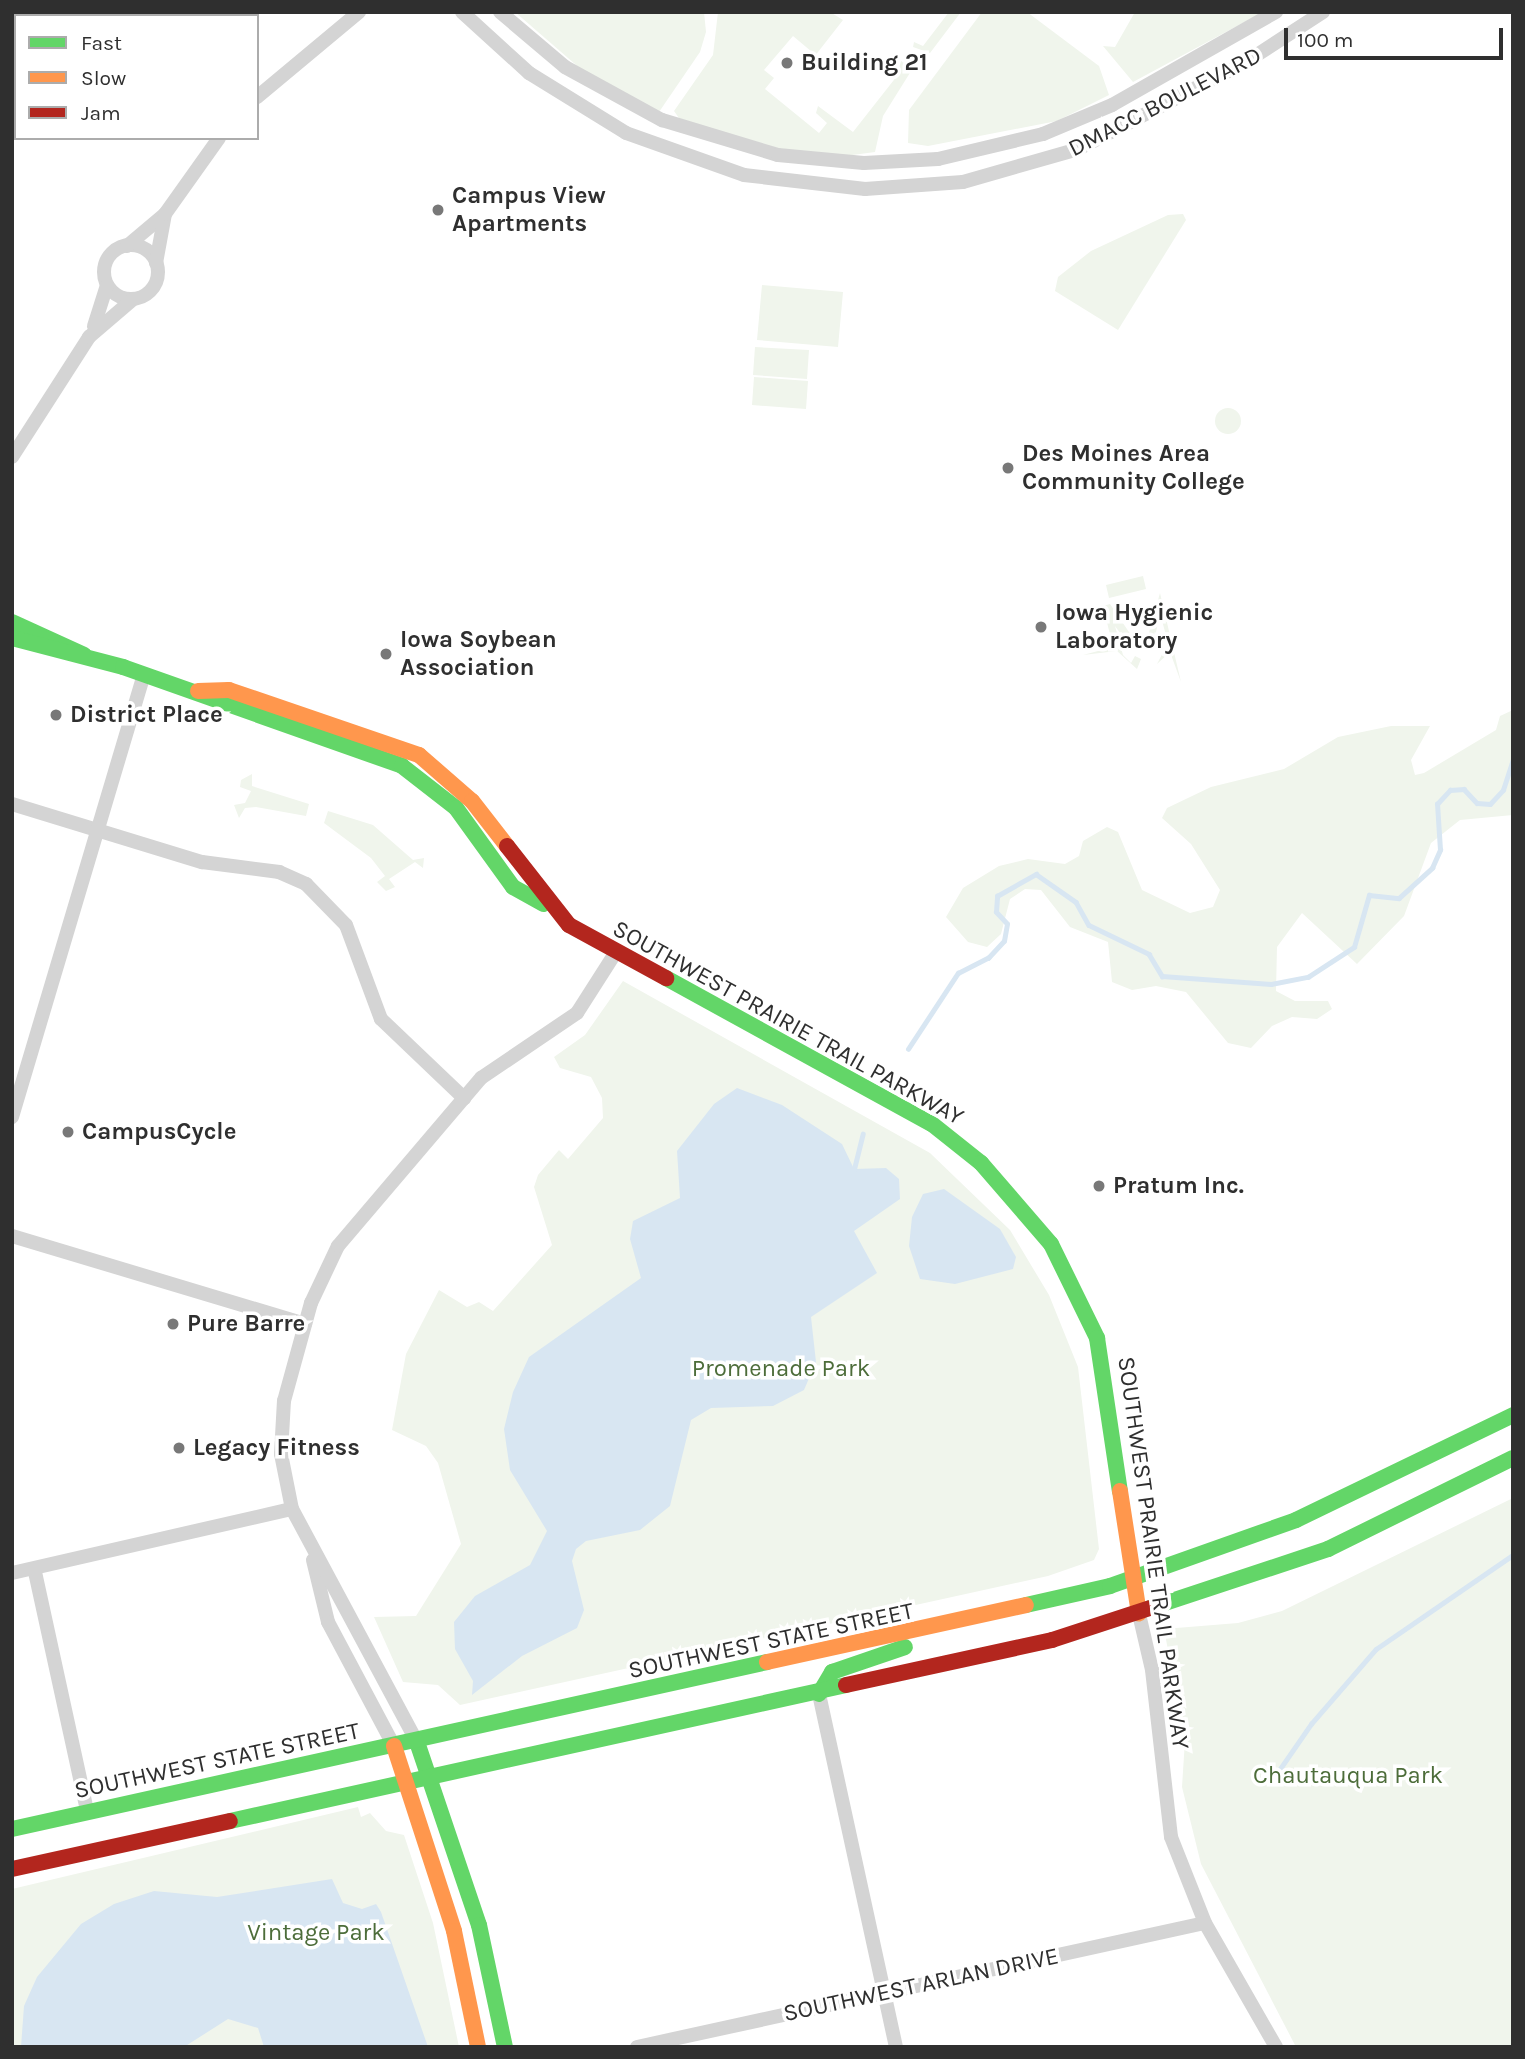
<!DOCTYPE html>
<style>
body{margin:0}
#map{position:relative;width:1525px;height:2059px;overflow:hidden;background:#fff;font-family:Karla,sans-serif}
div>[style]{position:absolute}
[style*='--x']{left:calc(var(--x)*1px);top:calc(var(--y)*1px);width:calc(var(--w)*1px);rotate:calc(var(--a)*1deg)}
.green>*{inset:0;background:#f0f5ec}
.round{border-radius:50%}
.water>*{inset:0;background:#d8e6f2}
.stream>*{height:4.5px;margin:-2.25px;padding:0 2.25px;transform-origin:2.25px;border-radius:2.25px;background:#d8e6f2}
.street>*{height:14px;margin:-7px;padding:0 7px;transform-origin:7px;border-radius:7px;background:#d4d4d4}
.street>.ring{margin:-7px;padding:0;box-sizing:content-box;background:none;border:14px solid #d4d4d4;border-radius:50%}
.fast>*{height:16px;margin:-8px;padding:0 8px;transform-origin:8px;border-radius:8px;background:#63d668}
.slow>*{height:16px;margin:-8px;padding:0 8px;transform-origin:8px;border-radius:8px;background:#ff974d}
.jam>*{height:16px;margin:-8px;padding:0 8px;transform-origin:8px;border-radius:8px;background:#b3261e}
.dots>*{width:19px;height:19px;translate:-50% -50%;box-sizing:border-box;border:4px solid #fff;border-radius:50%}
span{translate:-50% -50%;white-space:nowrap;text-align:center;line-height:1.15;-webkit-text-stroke:7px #fff;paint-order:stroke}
.poi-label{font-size:24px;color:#2f2f2f;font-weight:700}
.left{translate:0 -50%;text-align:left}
.street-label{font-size:24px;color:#2f2f2f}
.park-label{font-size:24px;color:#4d6d3a}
.frame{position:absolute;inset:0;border:14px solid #2f2f2f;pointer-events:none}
.legend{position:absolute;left:14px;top:14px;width:245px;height:126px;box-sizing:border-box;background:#fff;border:2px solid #acacac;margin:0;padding:9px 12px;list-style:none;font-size:21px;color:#2f2f2f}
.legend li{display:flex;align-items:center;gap:14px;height:35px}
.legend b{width:35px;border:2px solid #acacac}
.scale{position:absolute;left:1284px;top:28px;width:219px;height:32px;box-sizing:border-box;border:4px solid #2f2f2f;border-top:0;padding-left:9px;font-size:21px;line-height:24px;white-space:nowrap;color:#2f2f2f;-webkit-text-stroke:5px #fff;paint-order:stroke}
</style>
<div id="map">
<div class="green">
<div style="clip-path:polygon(515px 12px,704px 12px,706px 32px,700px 52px,659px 112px,583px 71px)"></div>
<div style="clip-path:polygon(718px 12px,830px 12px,843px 20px,811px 61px,812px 52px,793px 36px,764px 70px,774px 78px,765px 89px,819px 133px,827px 123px,816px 113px,818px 106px,853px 132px,897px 76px,901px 61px,913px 68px,883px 116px,875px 152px,845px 156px,781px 149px,681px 121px,674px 111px,713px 55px)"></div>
<div style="clip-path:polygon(949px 12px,961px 12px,930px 53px,913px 47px,914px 42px,923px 46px)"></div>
<div style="clip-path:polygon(982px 12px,1027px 12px,1099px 66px,1109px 95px,1057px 121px,928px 146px,908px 143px,909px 110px)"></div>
<div style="clip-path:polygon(1135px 12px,1263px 12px,1133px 82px,1103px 46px,1115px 47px)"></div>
<div style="clip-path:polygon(1168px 215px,1183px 214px,1186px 220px,1118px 330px,1055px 291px,1058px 277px,1091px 251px)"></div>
<div style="clip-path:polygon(762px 285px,843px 292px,838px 347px,757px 340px)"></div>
<div style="clip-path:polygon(755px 347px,809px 350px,807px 379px,753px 375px)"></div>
<div style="clip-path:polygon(754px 377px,808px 381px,806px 409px,752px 405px)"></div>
<div class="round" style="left:1215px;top:408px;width:26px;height:26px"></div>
<div style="clip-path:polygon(1143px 576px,1146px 589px,1109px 598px,1106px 585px)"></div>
<div style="clip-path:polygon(1160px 593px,1181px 682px,1170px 652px,1157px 664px,1168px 643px,1160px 613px,1155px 637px,1148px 636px)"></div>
<div style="clip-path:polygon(1110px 604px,1131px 635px,1125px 640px,1115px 626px,1123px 655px,1131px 663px,1135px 656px,1141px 659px,1137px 669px,1117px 651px,1083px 655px,1113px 647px,1103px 606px)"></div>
<div style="clip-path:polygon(1513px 710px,1513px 815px,1460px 820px,1431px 843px,1404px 916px,1357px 964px,1302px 913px,1277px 947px,1276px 991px,1295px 1001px,1328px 1001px,1332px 1009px,1317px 1019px,1292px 1017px,1272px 1026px,1251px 1048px,1228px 1043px,1186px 992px,1156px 986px,1132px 990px,1112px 982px,1108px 942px,1070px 927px,1041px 890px,1025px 889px,1010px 899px,1001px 934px,987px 947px,968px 942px,946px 917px,963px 888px,999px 866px,1028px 859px,1065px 864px,1079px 856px,1083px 841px,1107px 827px,1118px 832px,1142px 890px,1190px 913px,1213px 907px,1220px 890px,1191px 844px,1162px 818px,1167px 808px,1211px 787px,1284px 769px,1338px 737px,1391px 726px,1430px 726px,1411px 760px,1415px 775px,1424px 773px,1496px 730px,1500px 716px)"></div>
<div style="clip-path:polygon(252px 774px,252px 786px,309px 804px,306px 816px,256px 807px,245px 808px,239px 818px,234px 805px,245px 803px,251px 791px,240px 787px,241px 780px)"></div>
<div style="clip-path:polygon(328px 811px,373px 825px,413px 860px,424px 858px,423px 868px,415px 862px,389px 879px,395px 887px,386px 891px,377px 882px,385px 876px,371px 858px,324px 823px)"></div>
<div style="clip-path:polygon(623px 981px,930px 1153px,1010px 1230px,1049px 1295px,1078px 1367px,1099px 1549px,1094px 1560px,1048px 1576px,460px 1705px,438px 1685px,403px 1682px,374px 1617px,416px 1616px,461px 1544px,438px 1463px,426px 1446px,392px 1430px,406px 1354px,439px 1290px,467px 1307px,479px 1302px,493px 1311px,552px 1245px,534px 1187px,538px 1175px,559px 1150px,568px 1159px,603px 1118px,602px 1098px,591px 1077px,560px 1068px,554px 1057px,585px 1035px)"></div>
<div style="clip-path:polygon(1513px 1498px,1513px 2047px,1296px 2047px,1201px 1864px,1182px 1787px,1185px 1740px,1164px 1629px,1238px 1623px,1282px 1611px)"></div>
<div style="clip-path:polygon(358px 1807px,361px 1817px,370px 1813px,386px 1831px,404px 1835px,433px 1923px,459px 2047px,12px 2047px,12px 1889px)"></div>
</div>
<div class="water">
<div style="clip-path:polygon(737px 1088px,782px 1105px,842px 1144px,854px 1169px,886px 1168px,899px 1179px,900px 1199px,854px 1231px,877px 1273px,811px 1317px,816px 1362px,804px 1390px,773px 1406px,711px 1408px,691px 1420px,670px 1506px,640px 1530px,586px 1541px,576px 1549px,572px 1561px,584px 1610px,577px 1628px,522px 1656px,472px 1695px,473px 1681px,455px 1649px,454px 1622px,475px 1596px,530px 1565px,547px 1531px,510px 1470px,504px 1429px,513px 1392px,529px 1357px,641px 1278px,630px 1239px,633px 1221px,680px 1198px,677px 1151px,714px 1104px)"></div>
<div style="clip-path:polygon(944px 1189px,1000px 1229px,1016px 1257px,1013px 1269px,955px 1284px,920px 1279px,909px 1246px,912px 1217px,923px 1194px)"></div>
<div style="clip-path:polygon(332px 1879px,343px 1903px,362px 1909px,376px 1904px,381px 1912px,428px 2047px,264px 2047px,258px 2028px,228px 2019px,184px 2047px,21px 2047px,24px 2006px,37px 1977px,81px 1924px,114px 1904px,154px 1891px,217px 1897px)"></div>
</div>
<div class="stream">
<div style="--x:908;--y:1049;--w:91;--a:-56.7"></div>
<div style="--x:958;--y:973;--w:34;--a:-27"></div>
<div style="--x:988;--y:958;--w:23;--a:-47"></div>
<div style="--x:1004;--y:941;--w:17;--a:-80"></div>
<div style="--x:1007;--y:924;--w:16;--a:-133"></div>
<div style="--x:996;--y:912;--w:16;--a:-86"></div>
<div style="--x:997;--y:896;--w:45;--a:-29.4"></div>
<div style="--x:1036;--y:874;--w:49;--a:35"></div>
<div style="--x:1076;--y:902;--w:26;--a:61"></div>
<div style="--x:1089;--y:925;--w:67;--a:25.8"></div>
<div style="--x:1149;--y:954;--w:26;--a:59"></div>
<div style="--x:1162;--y:976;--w:109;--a:4.2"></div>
<div style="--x:1271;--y:984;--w:38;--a:-11"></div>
<div style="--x:1308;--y:977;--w:55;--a:-33.1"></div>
<div style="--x:1354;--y:947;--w:54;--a:-73.9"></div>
<div style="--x:1369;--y:895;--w:30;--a:6"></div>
<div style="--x:1399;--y:898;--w:45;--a:-42.3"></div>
<div style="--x:1432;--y:868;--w:20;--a:-66"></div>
<div style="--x:1440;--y:850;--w:46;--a:-93.7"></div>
<div style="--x:1437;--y:804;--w:19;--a:-47"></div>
<div style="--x:1450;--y:790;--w:14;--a:-4"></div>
<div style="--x:1464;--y:789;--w:19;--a:47"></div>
<div style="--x:1477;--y:803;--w:13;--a:4"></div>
<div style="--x:1490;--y:804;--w:19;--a:-47"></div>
<div style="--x:1503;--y:790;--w:33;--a:-72"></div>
<div style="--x:854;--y:1169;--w:36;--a:-76"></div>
<div style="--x:1273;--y:1779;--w:67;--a:-55.4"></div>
<div style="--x:1311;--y:1724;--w:99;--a:-49.1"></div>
<div style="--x:1376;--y:1649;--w:166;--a:-34.5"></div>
</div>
<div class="street">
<div style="--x:462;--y:12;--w:91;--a:42.3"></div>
<div style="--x:529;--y:73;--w:114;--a:31.7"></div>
<div style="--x:626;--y:133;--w:125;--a:19.6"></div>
<div style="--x:744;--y:175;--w:122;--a:6.6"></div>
<div style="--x:865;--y:189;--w:98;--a:-4.1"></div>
<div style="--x:963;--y:182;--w:120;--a:-16"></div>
<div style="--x:1078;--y:149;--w:189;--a:-27.4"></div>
<div style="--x:1246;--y:62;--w:92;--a:-33"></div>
<div style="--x:500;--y:12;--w:85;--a:40.2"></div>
<div style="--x:565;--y:67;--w:111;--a:28.7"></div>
<div style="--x:662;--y:120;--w:121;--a:16.8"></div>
<div style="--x:778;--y:155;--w:86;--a:5.3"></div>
<div style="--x:864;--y:163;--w:74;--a:-3.1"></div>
<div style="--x:938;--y:159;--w:108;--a:-13.4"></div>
<div style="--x:1043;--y:134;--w:75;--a:-22.8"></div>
<div style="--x:1112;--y:105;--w:189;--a:-29.6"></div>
<div style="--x:257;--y:97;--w:133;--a:-39.8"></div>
<div class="ring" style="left:104px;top:245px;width:40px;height:40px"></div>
<div style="--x:127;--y:246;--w:48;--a:-40"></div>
<div style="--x:156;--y:263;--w:50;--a:-79.6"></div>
<div style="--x:165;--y:214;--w:93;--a:-54.6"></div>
<div style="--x:94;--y:326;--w:43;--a:-72.4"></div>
<div style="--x:12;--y:457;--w:143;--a:-57.3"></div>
<div style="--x:89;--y:337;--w:57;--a:-40.7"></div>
<div style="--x:12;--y:804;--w:199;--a:17"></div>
<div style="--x:202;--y:862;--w:78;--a:7.4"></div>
<div style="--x:279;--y:872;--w:30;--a:24"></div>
<div style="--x:306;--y:884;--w:57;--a:45.7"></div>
<div style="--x:346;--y:925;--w:100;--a:69.6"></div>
<div style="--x:381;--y:1019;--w:115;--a:43.6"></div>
<div style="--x:12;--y:1117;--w:461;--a:-73.4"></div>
<div style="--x:12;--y:1236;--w:306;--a:16.7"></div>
<div style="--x:313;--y:1560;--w:64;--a:76.4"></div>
<div style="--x:328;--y:1622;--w:140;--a:62"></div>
<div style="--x:35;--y:1572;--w:245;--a:77.7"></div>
<div style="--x:12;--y:1573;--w:287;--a:-12.9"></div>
<div style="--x:1139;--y:1614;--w:57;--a:76.9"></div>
<div style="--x:1152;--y:1670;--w:168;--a:83.5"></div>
<div style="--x:1171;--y:1837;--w:92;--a:68.4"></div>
<div style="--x:1205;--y:1923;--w:143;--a:60.2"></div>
<div style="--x:819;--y:1694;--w:361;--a:77.7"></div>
<div style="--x:417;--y:1742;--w:264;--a:-118.2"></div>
<div style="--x:292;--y:1509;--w:56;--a:-101.3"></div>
<div style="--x:281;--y:1454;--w:53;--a:-86.8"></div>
<div style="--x:284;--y:1401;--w:102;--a:-74.6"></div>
<div style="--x:311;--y:1303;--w:63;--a:-64.7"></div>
<div style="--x:338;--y:1246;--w:221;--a:-49.6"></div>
<div style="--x:481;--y:1078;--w:116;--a:-34.1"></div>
<div style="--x:577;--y:1013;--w:72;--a:-57.4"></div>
<div style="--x:637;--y:2047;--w:581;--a:-12.32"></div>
</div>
<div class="fast">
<div style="--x:12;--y:622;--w:79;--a:24.6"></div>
<div style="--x:12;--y:638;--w:115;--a:14.6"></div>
<div style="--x:123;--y:667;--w:296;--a:19.5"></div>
<div style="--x:402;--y:766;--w:68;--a:37.9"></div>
<div style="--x:456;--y:808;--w:97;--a:54.2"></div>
<div style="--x:513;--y:887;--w:35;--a:29"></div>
<div style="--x:666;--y:978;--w:303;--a:28.8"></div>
<div style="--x:932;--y:1124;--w:63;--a:38.5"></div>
<div style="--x:981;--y:1163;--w:107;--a:49.2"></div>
<div style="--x:1051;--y:1244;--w:105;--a:63.9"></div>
<div style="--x:1097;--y:1338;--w:155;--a:81.5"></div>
<div style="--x:1026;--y:1605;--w:86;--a:-12.7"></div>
<div style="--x:1110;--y:1586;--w:197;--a:-19.5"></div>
<div style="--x:1296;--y:1520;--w:241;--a:-25.8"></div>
<div style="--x:1150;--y:1608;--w:188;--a:-18.3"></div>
<div style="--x:1328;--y:1549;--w:206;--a:-26.2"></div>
<div style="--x:819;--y:1694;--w:26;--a:-59"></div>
<div style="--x:832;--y:1672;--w:77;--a:-18.9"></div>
<div style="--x:417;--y:1742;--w:193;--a:71.3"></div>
<div style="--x:479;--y:1925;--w:125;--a:78"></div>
<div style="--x:230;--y:1821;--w:631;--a:-12.45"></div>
<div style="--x:12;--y:1829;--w:773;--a:-12.47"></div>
</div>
<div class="slow">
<div style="--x:198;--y:691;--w:31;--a:-2"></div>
<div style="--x:229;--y:690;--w:201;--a:18.9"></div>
<div style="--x:419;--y:755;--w:70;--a:41"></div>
<div style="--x:472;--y:801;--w:57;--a:52.1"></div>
<div style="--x:1120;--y:1491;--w:124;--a:81.2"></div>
<div style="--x:767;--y:1662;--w:265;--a:-12.4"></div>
<div style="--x:394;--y:1746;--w:194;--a:72"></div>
<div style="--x:454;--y:1931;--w:118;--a:78.3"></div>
</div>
<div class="jam">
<div style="--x:507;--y:846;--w:100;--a:51.9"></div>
<div style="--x:569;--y:925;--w:111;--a:28.7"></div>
<div style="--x:846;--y:1685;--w:211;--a:-12.3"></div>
<div style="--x:1052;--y:1640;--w:103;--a:-18.1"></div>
<div style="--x:12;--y:1869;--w:223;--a:-12.4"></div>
</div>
<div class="dots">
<div style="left:787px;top:63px;background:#787878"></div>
<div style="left:438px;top:210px;background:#787878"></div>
<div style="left:1008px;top:468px;background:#787878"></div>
<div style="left:1041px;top:627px;background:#787878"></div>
<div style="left:386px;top:654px;background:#787878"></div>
<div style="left:56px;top:715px;background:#787878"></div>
<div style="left:68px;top:1132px;background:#787878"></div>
<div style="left:1099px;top:1186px;background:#787878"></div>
<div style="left:173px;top:1324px;background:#787878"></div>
<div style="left:179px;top:1448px;background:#787878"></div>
</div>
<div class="poi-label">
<span class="left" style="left:801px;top:63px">Building 21</span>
<span class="left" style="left:452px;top:210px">Campus View<br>Apartments</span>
<span class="left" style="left:1022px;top:468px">Des Moines Area<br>Community College</span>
<span class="left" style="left:1055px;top:627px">Iowa Hygienic<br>Laboratory</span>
<span class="left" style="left:400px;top:654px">Iowa Soybean<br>Association</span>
<span class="left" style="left:70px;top:715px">District Place</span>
<span class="left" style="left:82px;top:1132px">CampusCycle</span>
<span class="left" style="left:1113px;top:1186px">Pratum Inc.</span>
<span class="left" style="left:187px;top:1324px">Pure Barre</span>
<span class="left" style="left:193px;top:1448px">Legacy Fitness</span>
</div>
<div class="street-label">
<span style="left:1165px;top:102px;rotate:-27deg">DMACC BOULEVARD</span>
<span style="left:788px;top:1023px;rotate:29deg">SOUTHWEST PRAIRIE TRAIL PARKWAY</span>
<span style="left:1153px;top:1553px;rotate:82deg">SOUTHWEST PRAIRIE TRAIL PARKWAY</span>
<span style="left:771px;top:1641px;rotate:-12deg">SOUTHWEST STATE STREET</span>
<span style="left:217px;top:1761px;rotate:-12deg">SOUTHWEST STATE STREET</span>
<span style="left:921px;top:1985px;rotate:-12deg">SOUTHWEST ARLAN DRIVE</span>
</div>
<div class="park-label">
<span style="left:781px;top:1369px">Promenade Park</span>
<span style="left:1348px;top:1776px">Chautauqua Park</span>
<span style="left:316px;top:1933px">Vintage Park</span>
</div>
<div class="frame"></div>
<ul class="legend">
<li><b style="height:9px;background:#63d668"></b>Fast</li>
<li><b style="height:9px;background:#ff974d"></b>Slow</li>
<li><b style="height:9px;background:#b3261e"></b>Jam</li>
</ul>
<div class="scale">100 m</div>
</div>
